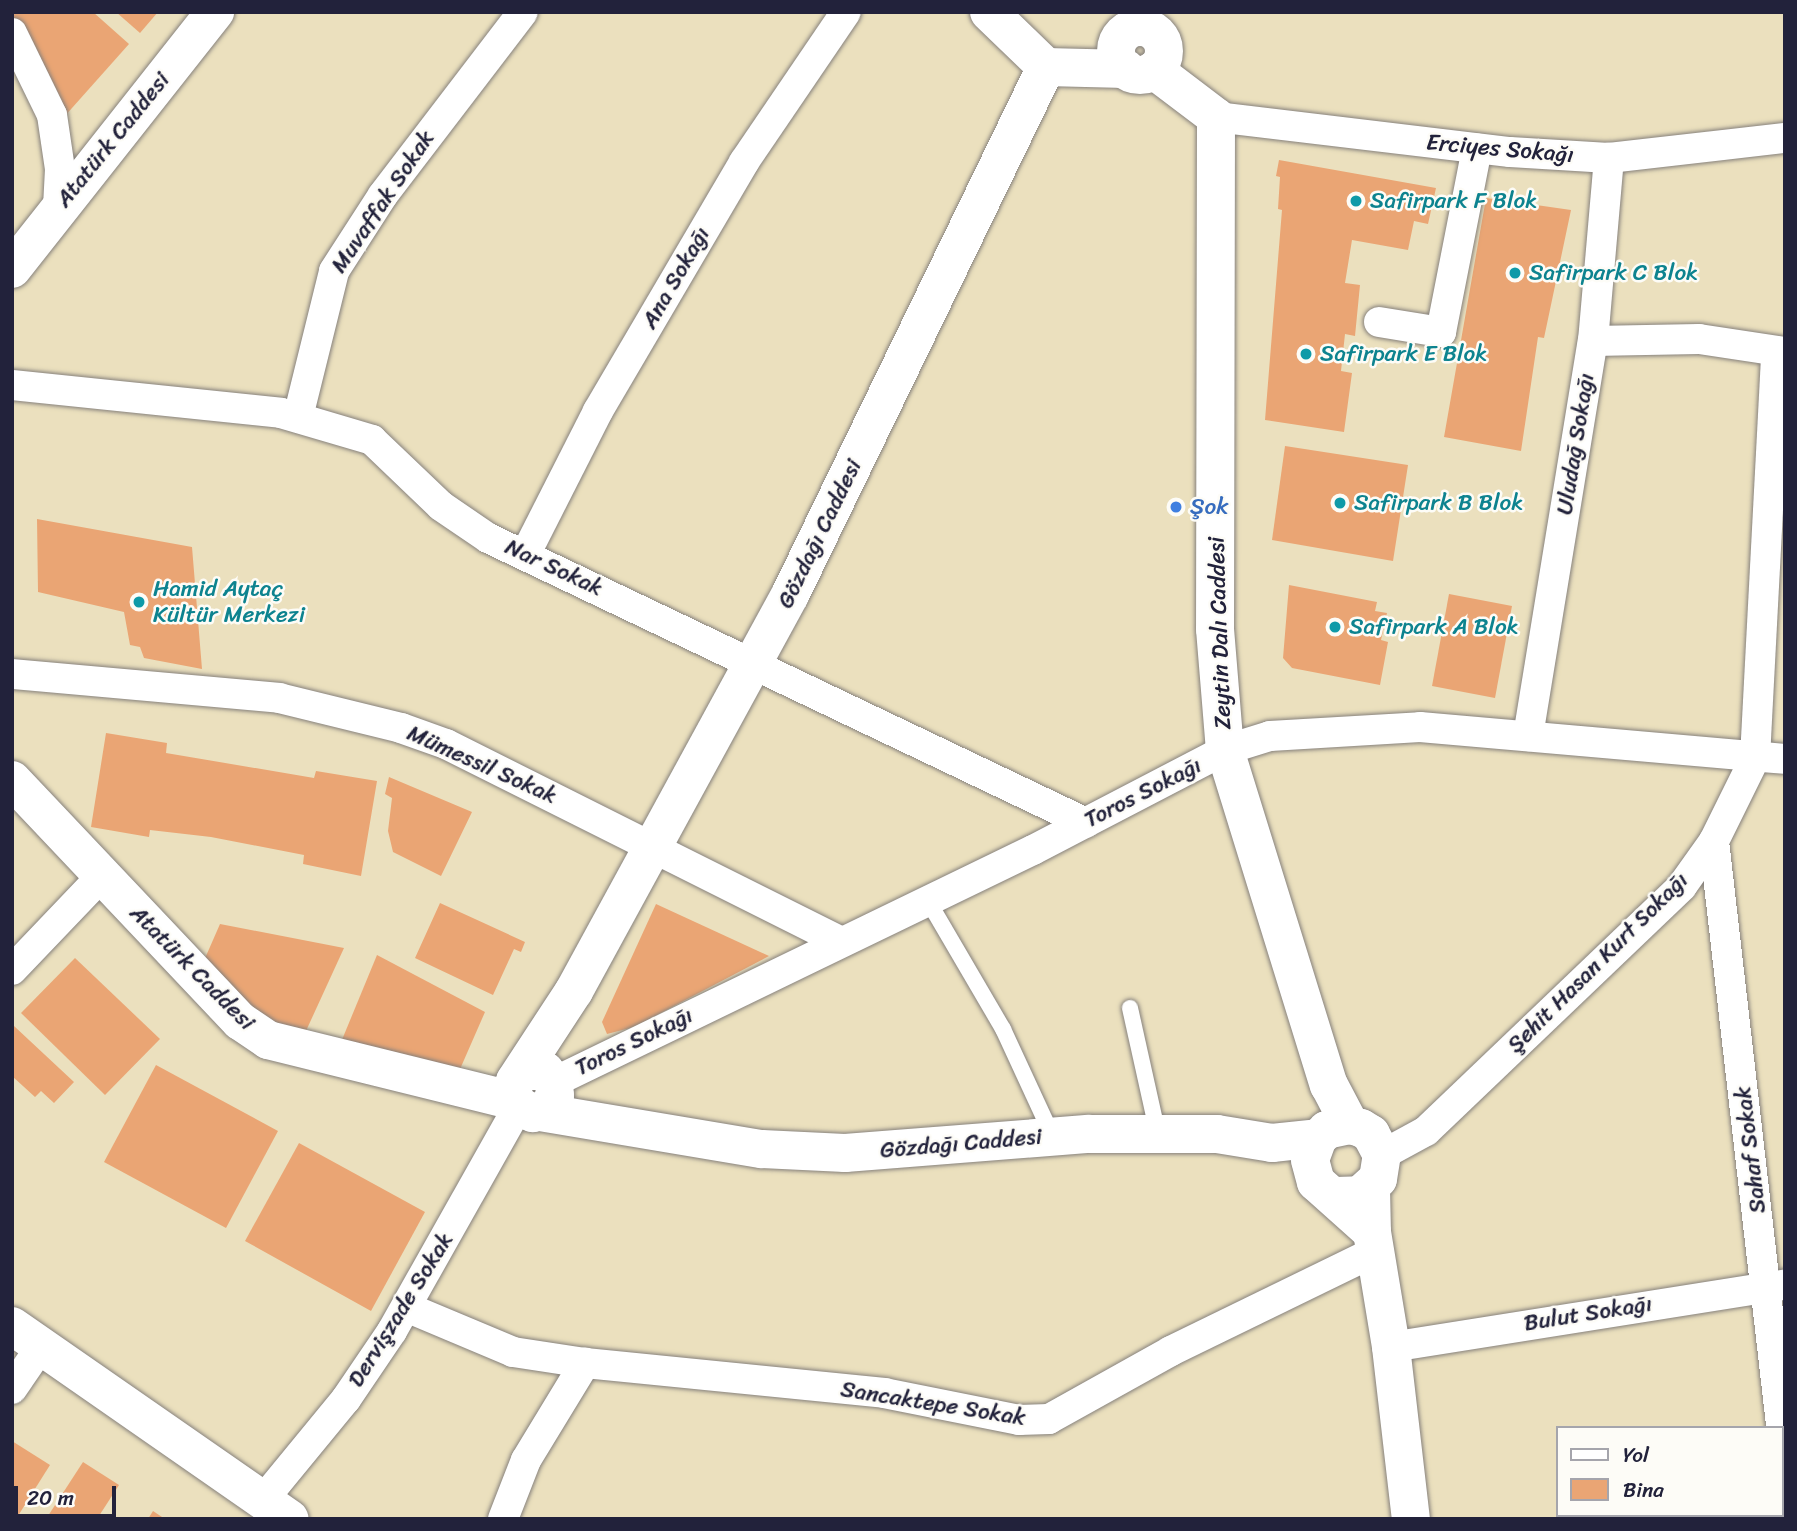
<!DOCTYPE html>
<meta charset="utf-8">
<style>
body{margin:0}
#map{position:relative;width:1797px;height:1531px;overflow:hidden;background:#ebe0be;font-family:Sriracha,sans-serif}
div>[style]{position:absolute}
[style*='--x']{left:calc(var(--x)*1px);top:calc(var(--y)*1px);width:calc(var(--w)*1px);rotate:calc(var(--a)*1deg)}
.building>*{inset:0;background:#eaa574}
.roads{filter:drop-shadow(0 0 2px #86817c) drop-shadow(0 0 2px #86817c)}
.lane>*{height:16px;margin:-8px;padding:0 8px;transform-origin:8px;border-radius:8px;background:#fff}
.street>*{height:30px;margin:-15px;padding:0 15px;transform-origin:15px;border-radius:15px;background:#fff}
.secondary>*{height:38px;margin:-19px;padding:0 19px;transform-origin:19px;border-radius:19px;background:#fff}
.secondary>.ring{margin:-19px;padding:0;box-sizing:content-box;background:none;border:38px solid #fff;border-radius:50%}
.primary>*{height:38px;margin:-19px;padding:0 19px;transform-origin:19px;border-radius:19px;background:#fff}
.dots>*{width:19px;height:19px;translate:-50% -50%;box-sizing:border-box;border:4px solid #fdfcf7;border-radius:50%}
span{translate:-50% -50%;white-space:nowrap;text-align:center;line-height:1.15;-webkit-text-stroke:5px #fdfcf7;paint-order:stroke}
.street-label{font-size:23px;color:#22223b}
.culture-label{font-size:23px;color:#0d838f}
.left{translate:0 -50%;text-align:left}
.shop-label{font-size:23px;color:#366cbe}
.frame{position:absolute;inset:0;border:14px solid #22223b;pointer-events:none}
.legend{position:absolute;left:1556px;top:1426px;width:228px;height:91px;box-sizing:border-box;background:#fdfcf7;border:2px solid #a5a5ac;margin:0;padding:9px 12px;list-style:none;font-size:21px;color:#22223b}
.legend li{display:flex;align-items:center;gap:14px;height:35px}
.legend b{width:35px;border:2px solid #a5a5ac}
.scale{position:absolute;left:14px;top:1486px;width:102px;height:32px;box-sizing:border-box;border:4px solid #22223b;border-top:0;padding-left:9px;font-size:21px;line-height:24px;white-space:nowrap;color:#22223b;-webkit-text-stroke:5px #fdfcf7;paint-order:stroke}
</style>
<div id="map">
<div class="building">
<div style="clip-path:polygon(14px 12px,93px 12px,129px 44px,64px 117px,12px 31px)"></div>
<div style="clip-path:polygon(116px 12px,158px 12px,140px 33px)"></div>
<div style="clip-path:polygon(1279px 160px,1436px 188px,1428px 224px,1414px 221px,1408px 250px,1352px 240px,1345px 283px,1360px 285px,1355px 336px,1345px 334px,1341px 371px,1352px 373px,1344px 432px,1265px 420px,1282px 210px,1278px 209px,1280px 177px,1276px 176px)"></div>
<div style="clip-path:polygon(1486px 198px,1571px 210px,1544px 338px,1538px 337px,1521px 451px,1444px 437px)"></div>
<div style="clip-path:polygon(1285px 446px,1408px 465px,1393px 561px,1272px 540px)"></div>
<div style="clip-path:polygon(37px 519px,192px 547px,202px 669px,144px 658px,140px 647px,130px 645px,124px 612px,38px 592px)"></div>
<div style="clip-path:polygon(1289px 585px,1377px 602px,1375px 611px,1387px 613px,1381px 640px,1388px 642px,1380px 685px,1292px 668px,1283px 658px)"></div>
<div style="clip-path:polygon(1449px 594px,1512px 606px,1495px 698px,1432px 686px)"></div>
<div style="clip-path:polygon(106px 733px,167px 743px,166px 753px,314px 778px,316px 771px,377px 781px,361px 876px,303px 864px,304px 855px,211px 837px,150px 830px,149px 837px,91px 827px)"></div>
<div style="clip-path:polygon(389px 777px,472px 812px,441px 876px,393px 852px,388px 831px,392px 798px,385px 794px)"></div>
<div style="clip-path:polygon(440px 903px,525px 942px,521px 952px,514px 949px,493px 995px,415px 958px)"></div>
<div style="clip-path:polygon(656px 904px,769px 956px,634px 1027px,607px 1034px,602px 1022px)"></div>
<div style="clip-path:polygon(220px 924px,344px 948px,300px 1044px,199px 972px)"></div>
<div style="clip-path:polygon(377px 955px,485px 1012px,457px 1076px,339px 1047px)"></div>
<div style="clip-path:polygon(75px 958px,160px 1039px,105px 1095px,21px 1013px)"></div>
<div style="clip-path:polygon(14px 1026px,74px 1082px,54px 1103px,41px 1091px,35px 1097px,12px 1076px)"></div>
<div style="clip-path:polygon(156px 1065px,278px 1131px,226px 1228px,104px 1162px)"></div>
<div style="clip-path:polygon(299px 1143px,425px 1212px,371px 1311px,245px 1241px)"></div>
<div style="clip-path:polygon(12px 1441px,50px 1465px,16px 1519px,12px 1519px)"></div>
<div style="clip-path:polygon(83px 1462px,119px 1485px,97px 1519px,46px 1519px)"></div>
<div style="clip-path:polygon(153px 1511px,165px 1519px,148px 1519px)"></div>
</div>
<div class="roads">
<div class="lane">
<div style="--x:927;--y:899;--w:151;--a:59.7"></div>
<div style="--x:1003;--y:1029;--w:119;--a:65.2"></div>
<div style="--x:1130;--y:1008;--w:129;--a:77.5"></div>
</div>
<div class="street">
<div style="--x:12;--y:33;--w:91;--a:64"></div>
<div style="--x:52;--y:115;--w:55;--a:81.6"></div>
<div style="--x:60;--y:169;--w:39;--a:93"></div>
<div style="--x:1216;--y:117;--w:296;--a:6.8"></div>
<div style="--x:1510;--y:152;--w:99;--a:3.5"></div>
<div style="--x:1609;--y:158;--w:177;--a:-6.5"></div>
<div style="--x:1379;--y:322;--w:63;--a:9.2"></div>
<div style="--x:1441;--y:332;--w:187;--a:-78.9"></div>
<div style="--x:1593;--y:341;--w:184;--a:-85"></div>
<div style="--x:12;--y:385;--w:270;--a:5.9"></div>
<div style="--x:281;--y:413;--w:95;--a:16.5"></div>
<div style="--x:372;--y:440;--w:95;--a:43.7"></div>
<div style="--x:441;--y:506;--w:57;--a:34.2"></div>
<div style="--x:488;--y:538;--w:662;--a:25.48"></div>
<div style="--x:298;--y:417;--w:150;--a:-76.1"></div>
<div style="--x:334;--y:271;--w:90;--a:-57.2"></div>
<div style="--x:383;--y:195;--w:230;--a:-52.6"></div>
<div style="--x:525;--y:555;--w:161;--a:-63.1"></div>
<div style="--x:598;--y:411;--w:289;--a:-59.6"></div>
<div style="--x:744;--y:162;--w:181;--a:-55.8"></div>
<div style="--x:12;--y:674;--w:268;--a:5.1"></div>
<div style="--x:279;--y:698;--w:126;--a:13.8"></div>
<div style="--x:401;--y:728;--w:48;--a:19.6"></div>
<div style="--x:446;--y:744;--w:440;--a:26.6"></div>
<div style="--x:1528;--y:736;--w:400;--a:-80.7"></div>
<div style="--x:1593;--y:341;--w:106;--a:-1.1"></div>
<div style="--x:1699;--y:339;--w:87;--a:8.6"></div>
<div style="--x:1714;--y:841;--w:622;--a:83.45"></div>
<div style="--x:12;--y:970;--w:129;--a:-46.3"></div>
<div style="--x:554;--y:1082;--w:532;--a:-25.84"></div>
<div style="--x:1033;--y:850;--w:216;--a:-27.5"></div>
<div style="--x:1225;--y:750;--w:47;--a:-17.3"></div>
<div style="--x:1270;--y:736;--w:150;--a:-3.4"></div>
<div style="--x:1420;--y:727;--w:366;--a:5"></div>
<div style="--x:1382;--y:1155;--w:50;--a:-28.6"></div>
<div style="--x:1426;--y:1131;--w:354;--a:-43.7"></div>
<div style="--x:1682;--y:886;--w:55;--a:-54.6"></div>
<div style="--x:1714;--y:841;--w:93;--a:-63.7"></div>
<div style="--x:1755;--y:758;--w:407;--a:-87"></div>
<div style="--x:406;--y:1307;--w:116;--a:22.8"></div>
<div style="--x:513;--y:1352;--w:73;--a:8.7"></div>
<div style="--x:1391;--y:1347;--w:398;--a:-9"></div>
<div style="--x:12;--y:1389;--w:50;--a:-55.7"></div>
<div style="--x:263;--y:1500;--w:131;--a:-50.6"></div>
<div style="--x:346;--y:1399;--w:82;--a:-55.9"></div>
<div style="--x:392;--y:1331;--w:258;--a:-60.6"></div>
<div style="--x:503;--y:1519;--w:63;--a:-68.7"></div>
<div style="--x:526;--y:1460;--w:114;--a:-58.7"></div>
<div style="--x:585;--y:1363;--w:301;--a:5.7"></div>
<div style="--x:884;--y:1393;--w:138;--a:11.3"></div>
<div style="--x:1019;--y:1420;--w:30;--a:-2"></div>
<div style="--x:1049;--y:1419;--w:140;--a:-29.1"></div>
<div style="--x:1171;--y:1351;--w:228;--a:-26"></div>
</div>
<div class="secondary">
<div style="--x:989;--y:12;--w:79;--a:44"></div>
<div style="--x:1046;--y:67;--w:80;--a:1.4"></div>
<div class="ring" style="left:1116px;top:27px;width:10px;height:10px"></div>
<div style="--x:1154;--y:70;--w:78;--a:37.2"></div>
<div style="--x:1216;--y:117;--w:512;--a:90.11"></div>
<div style="--x:1215;--y:629;--w:121;--a:85.3"></div>
<div style="--x:1225;--y:750;--w:351;--a:72.8"></div>
<div style="--x:1329;--y:1085;--w:45;--a:62.3"></div>
<div style="--x:12;--y:269;--w:328;--a:-51.7"></div>
<div style="--x:12;--y:780;--w:332;--a:46.6"></div>
<div style="--x:240;--y:1021;--w:34;--a:34"></div>
<div style="--x:268;--y:1040;--w:254;--a:13.9"></div>
<div style="--x:525;--y:1071;--w:20;--a:0"></div>
<div style="--x:545;--y:1071;--w:14;--a:51"></div>
<div style="--x:554;--y:1082;--w:14;--a:86"></div>
<div style="--x:555;--y:1096;--w:15;--a:122"></div>
<div style="--x:547;--y:1109;--w:15;--a:164"></div>
<div style="--x:533;--y:1113;--w:16;--a:-153"></div>
<div style="--x:519;--y:1106;--w:14;--a:-120"></div>
<div style="--x:512;--y:1094;--w:13;--a:-77"></div>
<div style="--x:515;--y:1081;--w:108;--a:-56.8"></div>
<div style="--x:574;--y:991;--w:451;--a:-61.4"></div>
<div style="--x:790;--y:595;--w:587;--a:-64.13"></div>
<div style="--x:540;--y:1112;--w:225;--a:9.5"></div>
<div style="--x:762;--y:1149;--w:83;--a:2.8"></div>
<div style="--x:845;--y:1153;--w:245;--a:-4.5"></div>
<div style="--x:1089;--y:1134;--w:128;--a:0"></div>
<div style="--x:1217;--y:1134;--w:56;--a:9.3"></div>
<div style="--x:1272;--y:1143;--w:46;--a:-6.2"></div>
<div style="--x:1371;--y:1189;--w:43;--a:88.7"></div>
<div style="--x:1372;--y:1232;--w:117;--a:80.6"></div>
<div style="--x:1391;--y:1347;--w:173;--a:83.4"></div>
<div style="--x:1336;--y:1196;--w:24;--a:-2"></div>
<div style="--x:1360;--y:1195;--w:24;--a:-42"></div>
<div style="--x:1378;--y:1179;--w:24;--a:-81"></div>
<div style="--x:1382;--y:1155;--w:24;--a:-118"></div>
<div style="--x:1371;--y:1134;--w:12;--a:-149"></div>
<div style="--x:1361;--y:1128;--w:11;--a:-165"></div>
<div style="--x:1350;--y:1125;--w:24;--a:168"></div>
<div style="--x:1327;--y:1130;--w:12;--a:138"></div>
<div style="--x:1318;--y:1138;--w:23;--a:110"></div>
<div style="--x:1310;--y:1160;--w:23;--a:75"></div>
<div style="--x:1316;--y:1182;--w:75;--a:41.8"></div>
</div>
<div class="primary">
<div style="--x:12;--y:1326;--w:338;--a:34.8"></div>
</div>
</div>
<div class="dots">
<div style="left:1356px;top:201px;background:#0f9aa8"></div>
<div style="left:1515px;top:273px;background:#0f9aa8"></div>
<div style="left:1306px;top:354px;background:#0f9aa8"></div>
<div style="left:1340px;top:503px;background:#0f9aa8"></div>
<div style="left:1176px;top:507px;background:#3f7fe0"></div>
<div style="left:139px;top:602px;background:#0f9aa8"></div>
<div style="left:1335px;top:627px;background:#0f9aa8"></div>
</div>
<div class="street-label">
<span style="left:113px;top:140px;rotate:-51deg">Atatürk Caddesi</span>
<span style="left:1500px;top:149px;rotate:5deg">Erciyes Sokağı</span>
<span style="left:383px;top:202px;rotate:-56deg">Muvaffak Sokak</span>
<span style="left:676px;top:278px;rotate:-60deg">Ana Sokağı</span>
<span style="left:1576px;top:444px;rotate:-81deg">Uludağ Sokağı</span>
<span style="left:820px;top:534px;rotate:-64deg">Gözdağı Caddesi</span>
<span style="left:554px;top:568px;rotate:25deg">Nar Sokak</span>
<span style="left:1220px;top:633px;rotate:-92deg">Zeytin Dalı Caddesi</span>
<span style="left:482px;top:765px;rotate:24deg">Mümessil Sokak</span>
<span style="left:1143px;top:793px;rotate:-27deg">Toros Sokağı</span>
<span style="left:1598px;top:963px;rotate:-45deg">Şehit Hasan Kurt Sokağı</span>
<span style="left:192px;top:968px;rotate:45deg">Atatürk Caddesi</span>
<span style="left:634px;top:1042px;rotate:-26deg">Toros Sokağı</span>
<span style="left:961px;top:1144px;rotate:-5deg">Gözdağı Caddesi</span>
<span style="left:1751px;top:1150px;rotate:-97deg">Sahaf Sokak</span>
<span style="left:401px;top:1310px;rotate:-58deg">Dervişzade Sokak</span>
<span style="left:1588px;top:1314px;rotate:-9deg">Bulut Sokağı</span>
<span style="left:933px;top:1404px;rotate:9deg">Sancaktepe Sokak</span>
</div>
<div class="culture-label">
<span class="left" style="left:1370px;top:201px">Safirpark F Blok</span>
<span class="left" style="left:1529px;top:273px">Safirpark C Blok</span>
<span class="left" style="left:1320px;top:354px">Safirpark E Blok</span>
<span class="left" style="left:1354px;top:503px">Safirpark B Blok</span>
<span class="left" style="left:153px;top:602px">Hamid Aytaç<br>Kültür Merkezi</span>
<span class="left" style="left:1349px;top:627px">Safirpark A Blok</span>
</div>
<div class="shop-label">
<span class="left" style="left:1190px;top:507px">Şok</span>
</div>
<div class="frame"></div>
<ul class="legend">
<li><b style="height:9px;background:#fff"></b>Yol</li>
<li><b style="height:19px;background:#eaa574"></b>Bina</li>
</ul>
<div class="scale">20 m</div>
</div>
